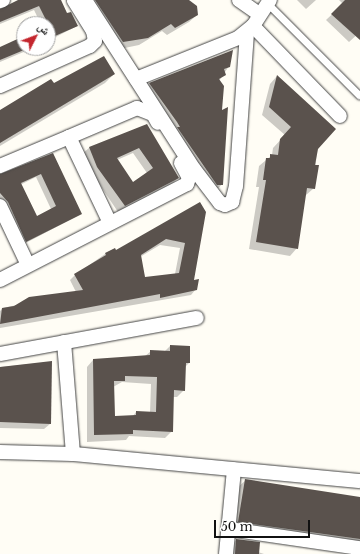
<!DOCTYPE html>
<meta charset="utf-8">
<style>
body{margin:0}
#map{position:relative;width:360px;height:554px;overflow:hidden;background:#fffdf5;font-family:"Libre Baskerville","Noto Naskh Arabic",serif}
div>[style]{position:absolute}
[style*='--x']{left:calc(var(--x)*1px);top:calc(var(--y)*1px);width:calc(var(--w)*1px);rotate:calc(var(--a)*1deg)}
.shadow>*{inset:0;background:#0003}
.building>*{inset:0;background:#5a524d}
.roads{filter:drop-shadow(0 0 1px #444) drop-shadow(0 0 1px #444)}
.service>*{height:7px;margin:-3.5px;padding:0 3.5px;transform-origin:3.5px;border-radius:3.5px;background:#fff}
.minor>*{height:14px;margin:-7px;padding:0 7px;transform-origin:7px;border-radius:7px;background:#fff}
span{translate:-50% -50%;white-space:nowrap;text-align:center;line-height:1.15;-webkit-text-stroke:4px #fff;paint-order:stroke}
.north{position:absolute;left:16px;top:16px;width:40px;height:40px;box-sizing:border-box;background:#fff;border:1px solid #a0a0a0;border-radius:50%;rotate:48deg;font-size:11px;font-weight:700;line-height:16px;text-align:center;color:#111}
.north::after{content:'';display:block;margin:auto;width:14px;height:18px;background:#c4262e;clip-path:polygon(50% 0,100% 100%,50% 72%,0 100%)}
.scale{position:absolute;left:214px;top:520px;width:96px;height:18px;box-sizing:border-box;border:2px solid #111;border-top:0;padding-left:5px;font-size:12px;line-height:14px;white-space:nowrap;color:#111;-webkit-text-stroke:3px #fff;paint-order:stroke}
</style>
<div id="map">
<div class="shadow">
<div style="clip-path:polygon(21px 0,60px 0,67px 15px,77px 26px,48px 41px,48px 24px,41px 24px,34px 10px,0 24px,0 11px)"></div>
<div style="clip-path:polygon(83px 0,187px 0,197px 15px,189px 22px,167px 35px,162px 31px,139px 45px,115px 50px)"></div>
<div style="clip-path:polygon(297px 0,316px 0,306px 9px)"></div>
<div style="clip-path:polygon(339px 0,360px 0,360px 32px,349px 42px,326px 20px,343px 4px)"></div>
<div style="clip-path:polygon(24px 37px,24px 48px,33px 48px,0 62px,0 48px)"></div>
<div style="clip-path:polygon(232px 52px,229px 66px,219px 81px,222px 184px,216px 191px,143px 90px,149px 84px)"></div>
<div style="clip-path:polygon(114px 74px,105px 83px,0 146px,0 111px,54px 84px)"></div>
<div style="clip-path:polygon(277px 76px,317px 149px,314px 188px,305px 196px,297px 248px,290px 256px,249px 249px,259px 187px,256px 187px,259px 166px,272px 155px,273px 148px,285px 135px,262px 115px,270px 84px)"></div>
<div style="clip-path:polygon(evenodd,146px 125px,178px 178px,172px 184px,118px 212px,92px 173px,83px 153px,89px 148px,146px 125px,133px 153px,147px 173px,133px 183px,117px 160px,133px 153px)"></div>
<div style="clip-path:polygon(evenodd,53px 154px,81px 214px,22px 245px,0 204px,0 175px,53px 154px,36px 177px,51px 209px,37px 217px,20px 185px,36px 177px)"></div>
<div style="clip-path:polygon(evenodd,199px 204px,193px 281px,196px 289px,191px 295px,0 328px,0 311px,3px 308px,76px 292px,70px 280px,75px 275px,105px 254px,114px 249px,116px 252px,199px 204px,160px 245px,180px 248px,175px 274px,145px 278px,140px 257px,160px 245px)"></div>
<div style="clip-path:polygon(evenodd,170px 346px,189px 363px,185px 367px,184px 390px,177px 397px,173px 397px,172px 431px,165px 438px,129px 436px,126px 440px,87px 442px,87px 367px,93px 360px,144px 357px,151px 351px,165px 351px,170px 346px,122px 382px,151px 384px,150px 413px,136px 412px,133px 416px,114px 417px,113px 387px,122px 382px)"></div>
<div style="clip-path:polygon(51px 362px,50px 424px,44px 429px,0 428px,0 367px)"></div>
<div style="clip-path:polygon(246px 480px,360px 498px,360px 552px,231px 529px,238px 487px)"></div>
<div style="clip-path:polygon(236px 540px,258px 552px,264px 554px,230px 554px,232px 544px)"></div>
</div>
<div class="building">
<div style="clip-path:polygon(18px 0,61px 0,67px 13px,71px 12px,78px 26px,48px 39px,48px 24px,39px 6px,0 22px,0 9px)"></div>
<div style="clip-path:polygon(95px 0,189px 0,197px 6px,198px 15px,175px 28px,171px 24px,148px 38px,123px 42px)"></div>
<div style="clip-path:polygon(345px 0,360px 0,360px 40px,331px 14px)"></div>
<div style="clip-path:polygon(24px 36px,24px 50px,0 60px,0 47px)"></div>
<div style="clip-path:polygon(233px 50px,230px 67px,224px 69px,226px 75px,219px 79px,224px 86px,222px 110px,228px 107px,223px 185px,217px 185px,177px 127px,180px 127px,177px 122px,149px 83px)"></div>
<div style="clip-path:polygon(104px 56px,115px 74px,0 143px,0 110px,51px 79px,54px 83px)"></div>
<div style="clip-path:polygon(277px 75px,336px 129px,318px 149px,315px 165px,319px 165px,315px 189px,307px 188px,298px 249px,256px 242px,266px 180px,263px 180px,266px 158px,270px 158px,270px 154px,278px 155px,280px 139px,291px 127px,269px 107px)"></div>
<div style="clip-path:polygon(evenodd,147px 124px,179px 178px,125px 206px,97px 167px,89px 147px,147px 124px,139px 148px,153px 168px,133px 182px,117px 158px,139px 148px)"></div>
<div style="clip-path:polygon(evenodd,53px 153px,82px 214px,26px 242px,8px 202px,0 193px,0 174px,53px 153px,41px 174px,56px 206px,37px 216px,21px 183px,41px 174px)"></div>
<div style="clip-path:polygon(evenodd,200px 202px,206px 212px,194px 280px,199px 279px,197px 290px,160px 298px,160px 294px,0 324px,2px 308px,14px 306px,29px 297px,83px 290px,74px 274px,106px 255px,105px 253px,115px 248px,116px 250px,200px 202px,166px 239px,185px 243px,179px 273px,145px 277px,141px 255px,166px 239px)"></div>
<div style="clip-path:polygon(evenodd,170px 345px,190px 346px,190px 363px,186px 363px,185px 391px,174px 390px,173px 432px,133px 430px,133px 434px,94px 435px,93px 359px,150px 355px,150px 350px,170px 351px,170px 345px,125px 376px,157px 377px,156px 412px,136px 411px,136px 415px,115px 416px,114px 381px,125px 381px,125px 376px)"></div>
<div style="clip-path:polygon(52px 361px,51px 424px,0 422px,0 367px)"></div>
<div style="clip-path:polygon(245px 479px,360px 497px,360px 539px,238px 522px)"></div>
<div style="clip-path:polygon(236px 539px,260px 542px,259px 554px,235px 554px)"></div>
</div>
<div class="roads">
<div class="service">
<div style="--x:268;--y:4;--w:129;--a:45"></div>
</div>
<div class="minor">
<div style="--x:85;--y:0;--w:201;--a:57.2"></div>
<div style="--x:194;--y:169;--w:43;--a:52.6"></div>
<div style="--x:220;--y:203;--w:5;--a:22"></div>
<div style="--x:225;--y:205;--w:8;--a:-23"></div>
<div style="--x:232;--y:202;--w:16;--a:-76"></div>
<div style="--x:236;--y:186;--w:153;--a:-85.9"></div>
<div style="--x:239;--y:0;--w:24;--a:35"></div>
<div style="--x:0;--y:1;--w:3;--a:-18"></div>
<div style="--x:253;--y:26;--w:125;--a:46"></div>
<div style="--x:136;--y:79;--w:110;--a:-21.9"></div>
<div style="--x:238;--y:38;--w:19;--a:-39"></div>
<div style="--x:253;--y:26;--w:31;--a:-57"></div>
<div style="--x:0;--y:86;--w:98;--a:-24"></div>
<div style="--x:90;--y:46;--w:7;--a:-45"></div>
<div style="--x:95;--y:41;--w:10;--a:-101"></div>
<div style="--x:93;--y:31;--w:36;--a:-122"></div>
<div style="--x:69;--y:137;--w:74;--a:-23.1"></div>
<div style="--x:137;--y:108;--w:17;--a:21"></div>
<div style="--x:153;--y:114;--w:10;--a:61"></div>
<div style="--x:0;--y:166;--w:75;--a:-22.8"></div>
<div style="--x:69;--y:137;--w:95;--a:64.5"></div>
<div style="--x:0;--y:206;--w:65;--a:64.6"></div>
<div style="--x:0;--y:280;--w:210;--a:-27.2"></div>
<div style="--x:187;--y:184;--w:6;--a:-72"></div>
<div style="--x:189;--y:178;--w:17;--a:-118"></div>
<div style="--x:64;--y:342;--w:112;--a:85.4"></div>
<div style="--x:0;--y:354;--w:200;--a:-10.4"></div>
<div style="--x:0;--y:452;--w:73;--a:1.6"></div>
<div style="--x:73;--y:454;--w:288;--a:5.4"></div>
<div style="--x:229;--y:529;--w:132;--a:8.3"></div>
<div style="--x:226;--y:554;--w:85;--a:-84.6"></div>
</div>
</div>
<div class="north">ش</div>
<div class="scale">50 m</div>
</div>
